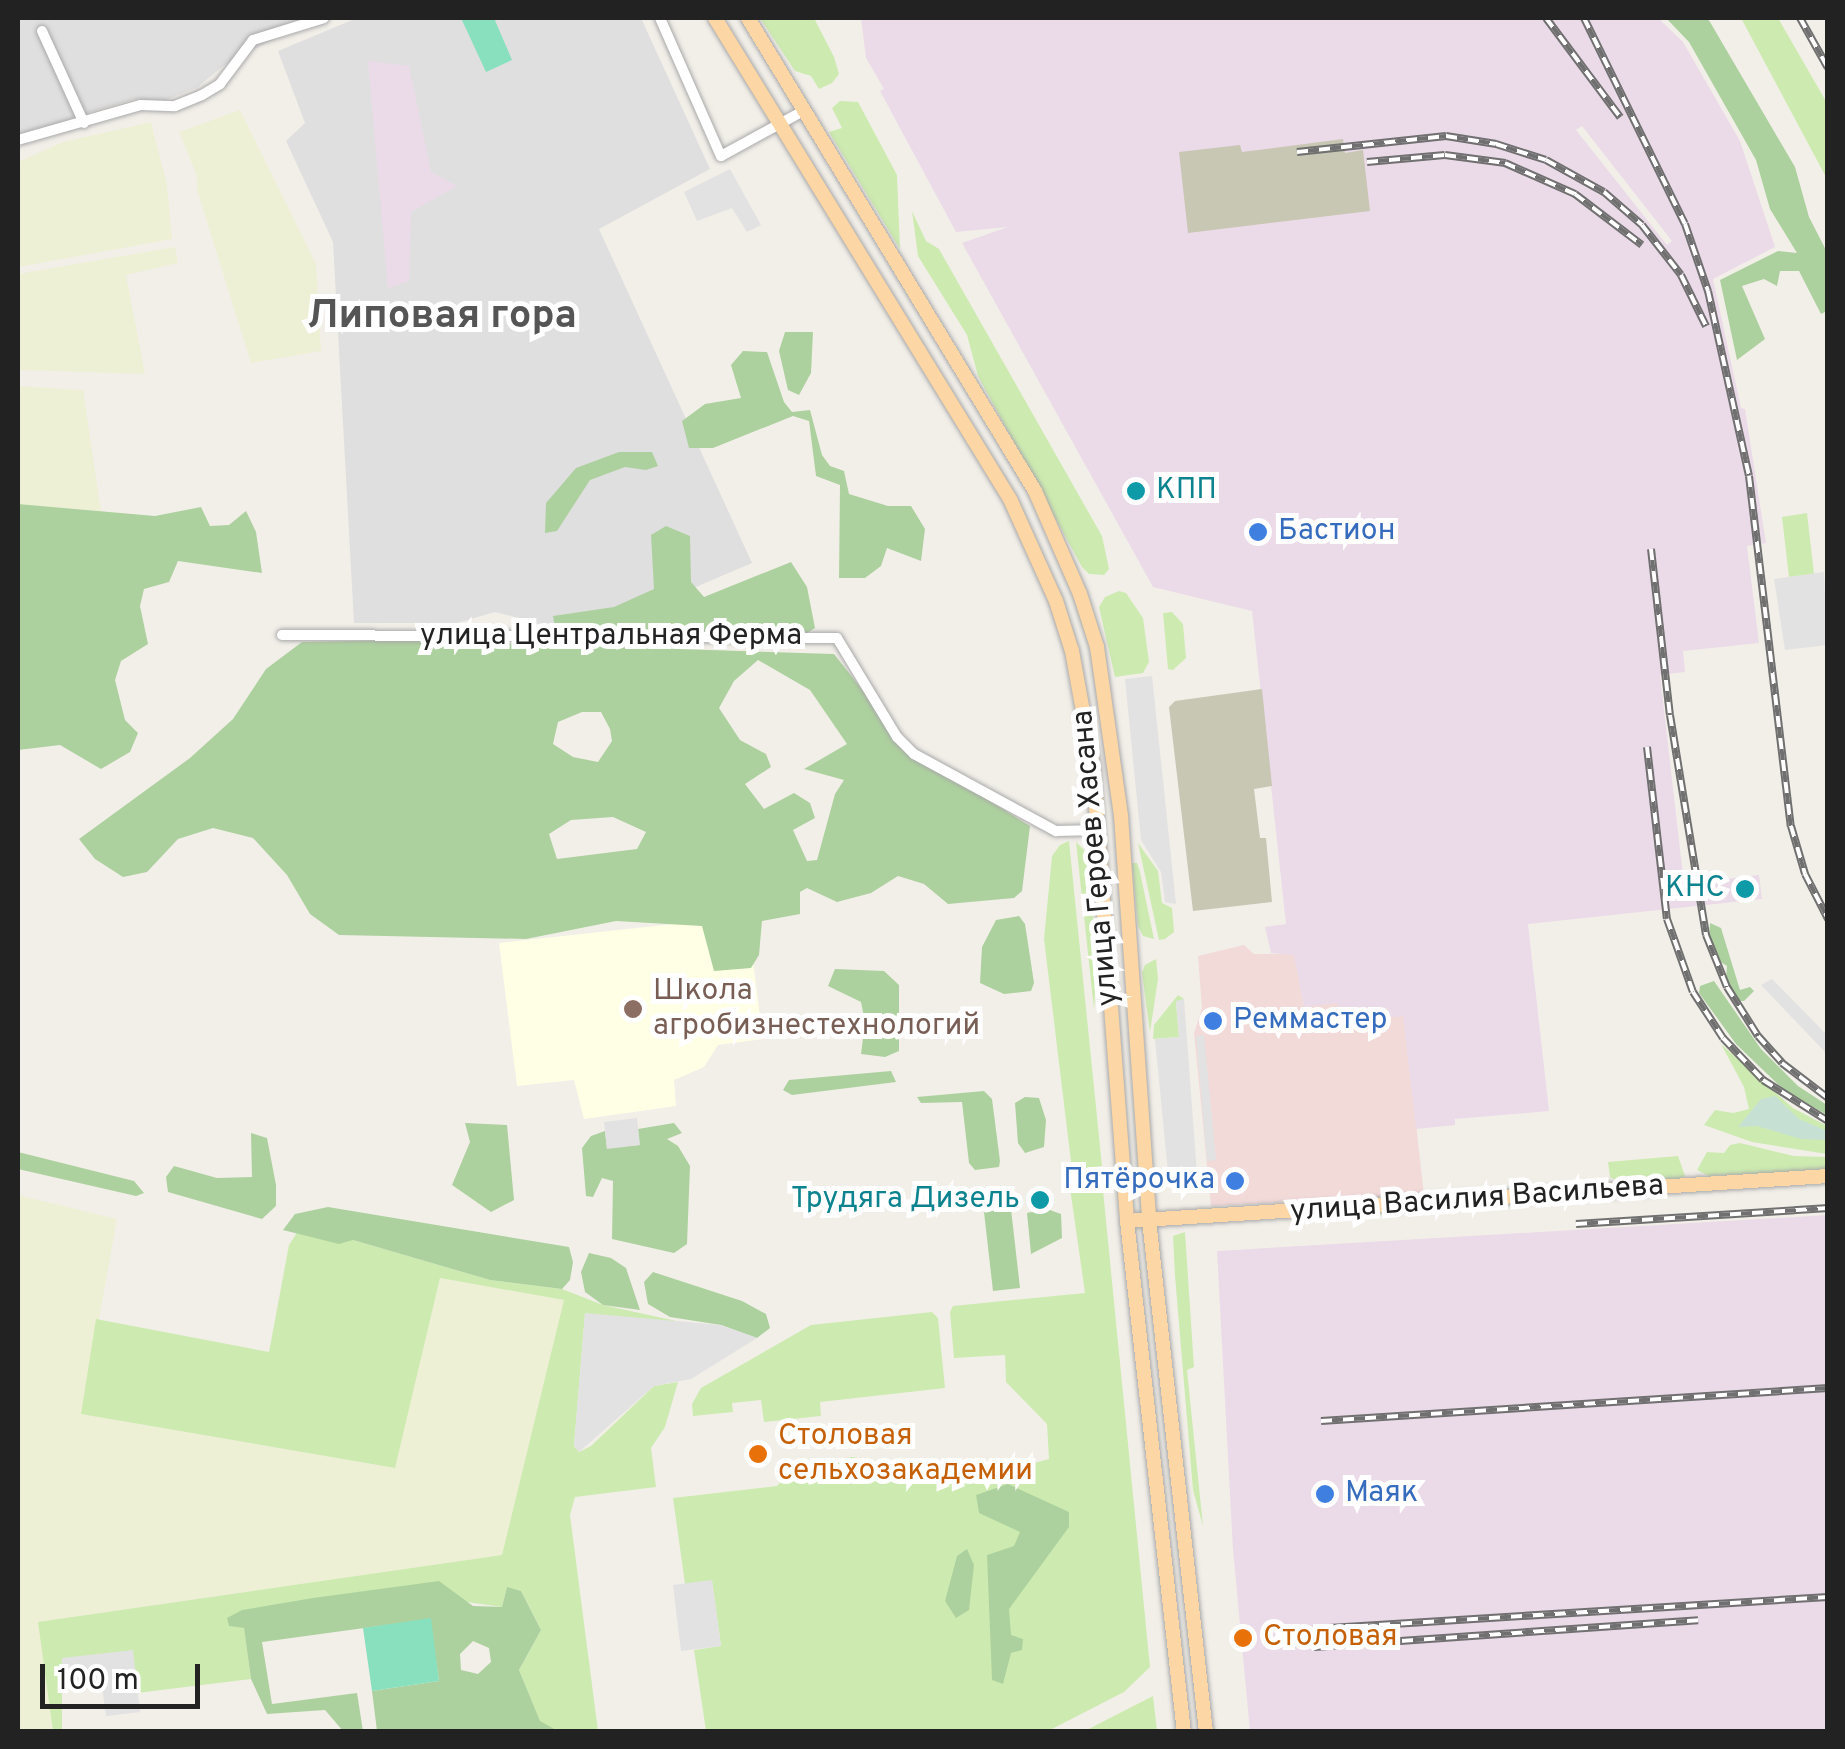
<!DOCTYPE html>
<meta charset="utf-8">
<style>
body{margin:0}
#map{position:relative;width:1845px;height:1749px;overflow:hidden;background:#f2efe9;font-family:Overpass,sans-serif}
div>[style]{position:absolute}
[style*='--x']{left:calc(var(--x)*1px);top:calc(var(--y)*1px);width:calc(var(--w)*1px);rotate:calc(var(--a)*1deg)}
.residential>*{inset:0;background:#e0dfdf}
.commercial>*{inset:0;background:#f2dad9}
.industrial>*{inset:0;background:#ebdbe8}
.education>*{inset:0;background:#ffffe5}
.construction>*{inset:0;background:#c7c7b4}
.farmland>*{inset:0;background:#eef0d5}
.grass>*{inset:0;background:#cdebb0}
.forest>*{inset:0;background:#add19e}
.wetland>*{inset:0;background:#c6e0d4}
.pitch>*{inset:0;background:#88e0be}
.parking>*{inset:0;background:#e2e2e2}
.roads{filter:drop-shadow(0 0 2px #a9a9a9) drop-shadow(0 0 2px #a9a9a9)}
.minor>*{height:10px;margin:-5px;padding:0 5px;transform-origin:5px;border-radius:5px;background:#fff}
.major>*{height:14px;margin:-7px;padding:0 7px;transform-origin:7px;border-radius:7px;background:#fcd6a4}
.rail>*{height:8px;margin-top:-4px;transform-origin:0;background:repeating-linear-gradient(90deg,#fff 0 11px,#707070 0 22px);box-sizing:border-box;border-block:2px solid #707070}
.dots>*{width:28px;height:28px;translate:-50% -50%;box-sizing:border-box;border:5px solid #fff;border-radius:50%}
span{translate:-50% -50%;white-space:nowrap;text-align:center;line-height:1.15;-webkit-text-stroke:10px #fff;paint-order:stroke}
.culture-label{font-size:30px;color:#0d838f}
.left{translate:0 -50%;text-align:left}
.right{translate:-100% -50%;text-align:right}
.shop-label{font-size:30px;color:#366cbe}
.street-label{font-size:30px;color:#222}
.education-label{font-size:30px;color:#785e54}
.food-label{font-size:30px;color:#c56008}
.district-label{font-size:40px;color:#555;font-weight:700}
.frame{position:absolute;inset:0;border:20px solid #222;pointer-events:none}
.scale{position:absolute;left:40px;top:1664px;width:160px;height:45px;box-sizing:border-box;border:5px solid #222;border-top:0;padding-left:12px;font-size:30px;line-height:35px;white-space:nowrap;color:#222;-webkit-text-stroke:8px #fff;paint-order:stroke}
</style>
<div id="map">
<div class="residential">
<div style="clip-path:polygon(18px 18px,315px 18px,224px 65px,198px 87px,163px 101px,134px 99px,83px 114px,18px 140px)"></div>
<div style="clip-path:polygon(357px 18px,641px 18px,710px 169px,599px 229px,752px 563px,642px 610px,546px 630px,534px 622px,495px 612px,457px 623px,354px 623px,333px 242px,286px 141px,305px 123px,278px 51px)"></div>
</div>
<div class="commercial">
<div style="clip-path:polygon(1244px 945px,1254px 954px,1294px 954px,1304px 1006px,1337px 1002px,1404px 1016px,1424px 1195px,1211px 1206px,1194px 1033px,1202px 1008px,1198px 956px)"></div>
</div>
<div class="industrial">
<div style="clip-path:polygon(evenodd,861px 18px,1658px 18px,1683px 42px,1740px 141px,1775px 247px,1713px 279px,1741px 408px,1745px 409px,1766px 543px,1747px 546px,1759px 643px,1683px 651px,1685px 672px,1660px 675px,1684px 884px,1759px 875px,1762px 899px,1528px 924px,1549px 1111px,1455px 1119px,1455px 1125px,1416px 1129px,1403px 1016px,1340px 1023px,1337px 1003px,1304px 1007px,1294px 955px,1271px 953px,1265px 927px,1286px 924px,1252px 611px,1153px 587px,962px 243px,1008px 227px,956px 232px,880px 91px,884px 89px,866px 58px,861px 18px,1582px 126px,1672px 241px,1667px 245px,1576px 130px,1582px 126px)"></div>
<div style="clip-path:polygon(368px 61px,409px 66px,431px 172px,457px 186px,411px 212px,409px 281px,388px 288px)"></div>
<div style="clip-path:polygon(1827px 1215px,1827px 1731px,1250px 1731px,1233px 1550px,1217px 1251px)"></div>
</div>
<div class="education">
<div style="clip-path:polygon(747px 916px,763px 1039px,718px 1045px,704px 1067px,674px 1080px,676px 1106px,584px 1119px,574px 1080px,517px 1086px,499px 943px)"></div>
</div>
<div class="construction">
<div style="clip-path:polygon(1343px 139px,1345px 153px,1363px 150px,1370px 211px,1188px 233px,1179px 152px,1240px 145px,1242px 152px)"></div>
<div style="clip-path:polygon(1262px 689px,1272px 786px,1254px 789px,1260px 838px,1266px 838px,1272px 902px,1193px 911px,1169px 707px,1175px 701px)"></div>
</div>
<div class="farmland">
<div style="clip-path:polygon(240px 110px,316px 264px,321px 351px,251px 363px,197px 190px,197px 176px,179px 132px)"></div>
<div style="clip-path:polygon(151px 122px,167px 185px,172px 239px,18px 267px,18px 162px,63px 142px)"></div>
<div style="clip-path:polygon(175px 247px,178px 263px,126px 275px,145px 374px,18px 370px,18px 274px)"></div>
<div style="clip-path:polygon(18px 386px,83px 390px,101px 511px,18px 504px)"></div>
<div style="clip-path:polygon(18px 1195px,117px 1219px,82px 1414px,394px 1468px,440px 1278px,565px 1300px,502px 1555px,39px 1622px,53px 1731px,18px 1732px)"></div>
</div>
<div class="grass">
<div style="clip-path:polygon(760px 18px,814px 18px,834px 57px,839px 74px,832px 83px,819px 89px,811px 76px,795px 71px)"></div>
<div style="clip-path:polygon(1741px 18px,1778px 18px,1827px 103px,1827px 179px)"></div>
<div style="clip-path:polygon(840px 101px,858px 102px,897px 175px,900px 249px,829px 132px,842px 128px,832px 108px)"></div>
<div style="clip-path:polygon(912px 211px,926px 241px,939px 249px,1102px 536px,1109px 569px,1104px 575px,1089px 574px,1082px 567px,978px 376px,967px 335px,918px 256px)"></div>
<div style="clip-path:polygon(1807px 513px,1814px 574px,1789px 577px,1782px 517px)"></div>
<div style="clip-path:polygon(1119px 591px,1126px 593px,1143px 618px,1149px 662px,1143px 673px,1115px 677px,1099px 607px,1105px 597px)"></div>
<div style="clip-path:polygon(1172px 612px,1183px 624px,1186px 658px,1173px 670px,1168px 669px,1163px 613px)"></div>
<div style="clip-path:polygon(1069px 841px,1102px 1166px,1072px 1170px,1044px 939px,1052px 856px,1060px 845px)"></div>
<div style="clip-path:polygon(1076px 842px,1087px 853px,1097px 961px,1094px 1009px)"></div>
<div style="clip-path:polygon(1138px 843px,1158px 871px,1162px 903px,1172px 908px,1174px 932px,1165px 939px,1159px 940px)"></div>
<div style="clip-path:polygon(1132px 863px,1137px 863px,1140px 872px,1154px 939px,1143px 936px,1138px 926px)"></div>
<div style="clip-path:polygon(1156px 959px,1158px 979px,1150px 1032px,1142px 973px,1145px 965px)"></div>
<div style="clip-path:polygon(1178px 995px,1184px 999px,1176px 1002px,1179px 1037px,1153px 1039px,1154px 1025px)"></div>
<div style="clip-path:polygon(1721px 1044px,1793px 1108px,1827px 1126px,1827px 1154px,1752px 1142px,1704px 1125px,1715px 1110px,1733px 1113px,1749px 1109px,1744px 1087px)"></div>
<div style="clip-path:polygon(1740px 1143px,1794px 1156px,1827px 1157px,1827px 1170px,1709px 1176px,1697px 1170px,1707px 1152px,1724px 1153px,1730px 1145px)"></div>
<div style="clip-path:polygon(1678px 1156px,1685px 1176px,1679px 1179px,1619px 1182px,1610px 1177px,1608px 1162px)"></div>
<div style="clip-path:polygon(1101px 1170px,1150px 1667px,1124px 1692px,1048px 1731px,706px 1731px,694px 1650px,721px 1646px,712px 1581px,685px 1584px,673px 1498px,777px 1486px,794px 1468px,852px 1457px,984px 1477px,1049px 1459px,1047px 1424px,1006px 1382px,1005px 1355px,954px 1358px,950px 1312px,953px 1306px,1085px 1293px,1068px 1174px)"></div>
<div style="clip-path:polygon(298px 1231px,353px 1240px,490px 1280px,562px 1289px,603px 1305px,690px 1324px,585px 1314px,574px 1446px,579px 1452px,591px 1446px,654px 1386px,678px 1382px,665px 1427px,651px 1448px,656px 1487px,575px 1497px,570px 1515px,598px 1731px,558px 1731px,540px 1722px,519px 1670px,541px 1630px,521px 1591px,507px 1588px,502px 1607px,467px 1602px,244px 1627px,251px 1679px,137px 1693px,132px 1651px,62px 1659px,62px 1731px,53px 1731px,38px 1622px,502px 1555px,564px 1300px,440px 1278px,395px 1468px,81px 1414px,96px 1319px,269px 1352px,289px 1245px)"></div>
<div style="clip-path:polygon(1185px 1232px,1194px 1367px,1187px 1370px,1203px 1526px,1193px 1490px,1175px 1276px,1173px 1236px)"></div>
<div style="clip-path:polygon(932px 1312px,938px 1318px,945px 1388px,820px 1402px,821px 1416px,764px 1422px,761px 1400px,732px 1403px,733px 1412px,693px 1416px,692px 1404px,701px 1388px,811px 1325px)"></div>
<div style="clip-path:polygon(1153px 1696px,1157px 1731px,1083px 1732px,1108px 1719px)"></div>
</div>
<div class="forest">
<div style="clip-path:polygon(1666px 18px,1707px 18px,1710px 22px,1795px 167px,1809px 217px,1827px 252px,1827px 311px,1821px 314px,1799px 271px,1780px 271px,1777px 286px,1764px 279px,1742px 286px,1765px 339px,1737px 360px,1720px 280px,1778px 251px,1797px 253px,1770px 209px,1756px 160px,1689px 42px)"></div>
<div style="clip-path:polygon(785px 332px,813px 332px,811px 373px,799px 395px,788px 390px,779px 351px)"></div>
<div style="clip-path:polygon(743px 351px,767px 352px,784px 402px,792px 412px,810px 410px,822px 455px,830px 466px,844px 471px,849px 494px,888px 506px,911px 506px,925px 529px,921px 561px,887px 548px,881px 566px,865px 578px,839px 578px,840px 485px,816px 476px,809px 421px,793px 416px,713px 448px,689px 448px,682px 421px,705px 404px,741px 398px,731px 365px)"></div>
<div style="clip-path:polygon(619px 452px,652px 452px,658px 466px,646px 470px,625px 467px,590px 480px,557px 531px,545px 533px,546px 503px,576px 468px)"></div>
<div style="clip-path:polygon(18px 504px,155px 516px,201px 507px,210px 526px,229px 525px,246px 511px,256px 532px,262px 573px,178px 561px,169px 582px,144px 589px,140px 606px,148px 644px,121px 661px,115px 680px,125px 720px,138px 733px,130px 752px,101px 769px,60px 745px,18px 750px)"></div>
<div style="clip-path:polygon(666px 526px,690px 536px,691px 582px,704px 597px,791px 562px,807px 587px,815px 628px,804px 635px,556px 633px,553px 616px,614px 607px,654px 589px,651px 535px)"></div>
<div style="clip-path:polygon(evenodd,404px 640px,834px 654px,913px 754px,1030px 826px,1022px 891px,1014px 898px,948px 904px,924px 884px,898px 876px,871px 893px,837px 902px,807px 888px,800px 892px,800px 914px,762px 921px,759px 955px,751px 968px,714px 971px,702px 926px,616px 921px,526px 939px,339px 935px,310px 914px,287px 875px,253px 838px,213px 828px,178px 839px,147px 872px,123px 877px,95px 859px,79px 839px,190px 758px,233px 719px,266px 669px,302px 642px,404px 640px,758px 660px,810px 690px,847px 744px,804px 769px,844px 780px,835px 794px,817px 860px,807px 861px,793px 830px,815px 818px,810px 803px,794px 793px,764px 809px,745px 784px,771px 767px,766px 754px,740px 740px,719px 708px,734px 681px,758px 660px,404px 640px,582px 712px,601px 712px,610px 729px,612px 741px,598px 762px,573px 757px,553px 744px,558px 722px,582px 712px,404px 640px,613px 817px,646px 832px,637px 849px,557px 859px,549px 834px,571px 820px,613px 817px)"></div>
<div style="clip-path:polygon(1019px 916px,1025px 924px,1034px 983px,1031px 991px,1004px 994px,980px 983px,982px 947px,996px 920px)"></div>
<div style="clip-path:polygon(1710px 923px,1721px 928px,1740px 990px,1750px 987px,1754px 991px,1744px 1001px,1738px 1001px,1726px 979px,1727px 966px,1719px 961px,1709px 936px)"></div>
<div style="clip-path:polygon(835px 969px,884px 971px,899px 985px,899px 1051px,885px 1057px,861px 1054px,865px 1022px,861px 1002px,828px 986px)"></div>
<div style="clip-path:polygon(1714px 981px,1761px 1049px,1798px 1086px,1827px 1105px,1827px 1115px,1784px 1090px,1736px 1044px,1699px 993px,1700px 986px)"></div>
<div style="clip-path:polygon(891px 1071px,896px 1082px,792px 1095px,783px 1090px,789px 1080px)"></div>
<div style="clip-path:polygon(984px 1091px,992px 1099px,1000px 1161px,999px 1167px,975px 1170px,969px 1163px,962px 1102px,921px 1103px,917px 1097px)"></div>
<div style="clip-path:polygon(1025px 1097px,1039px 1098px,1046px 1120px,1044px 1147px,1025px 1153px,1018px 1143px,1015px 1103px)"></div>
<div style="clip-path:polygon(465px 1123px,507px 1125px,514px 1200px,491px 1212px,452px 1185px,470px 1142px)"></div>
<div style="clip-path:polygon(674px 1123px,682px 1133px,667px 1139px,678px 1146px,690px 1166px,687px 1244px,674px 1253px,612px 1239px,613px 1181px,602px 1178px,593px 1197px,586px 1196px,582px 1148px,591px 1136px,605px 1131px,607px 1148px,639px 1145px,638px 1129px)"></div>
<div style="clip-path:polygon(251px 1133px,267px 1138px,276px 1185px,276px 1206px,262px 1219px,168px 1192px,166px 1177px,174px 1166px,217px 1178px,252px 1177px)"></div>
<div style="clip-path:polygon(18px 1152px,134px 1181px,144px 1193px,136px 1196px,18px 1169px)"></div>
<div style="clip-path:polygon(328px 1207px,569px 1247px,573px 1262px,570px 1280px,562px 1289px,490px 1280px,353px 1240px,339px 1244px,283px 1230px,295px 1214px)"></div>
<div style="clip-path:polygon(1011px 1209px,1020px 1288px,993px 1291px,984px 1212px)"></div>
<div style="clip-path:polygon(1047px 1209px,1061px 1214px,1062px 1238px,1031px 1254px,1027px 1213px)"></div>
<div style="clip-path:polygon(589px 1253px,611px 1258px,626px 1268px,640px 1310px,603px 1305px,585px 1292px,581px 1272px)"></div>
<div style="clip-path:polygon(653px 1272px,742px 1301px,766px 1314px,770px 1328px,757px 1338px,721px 1325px,670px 1317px,648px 1304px,644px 1282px)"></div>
<div style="clip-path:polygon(1008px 1484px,1069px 1512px,1069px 1527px,1009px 1609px,1011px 1635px,1023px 1639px,1022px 1650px,1011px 1653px,1003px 1684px,992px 1680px,987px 1555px,1014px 1546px,1020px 1532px,979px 1513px,976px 1495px)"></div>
<div style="clip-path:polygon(967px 1549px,974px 1565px,969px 1610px,956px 1618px,945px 1601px,957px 1556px)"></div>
<div style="clip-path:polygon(evenodd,439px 1581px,473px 1606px,502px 1607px,507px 1587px,521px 1591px,541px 1630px,519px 1670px,540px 1721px,558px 1731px,377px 1731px,372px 1691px,439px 1681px,430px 1619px,262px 1642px,272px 1704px,357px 1693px,363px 1731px,343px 1731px,325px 1710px,267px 1714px,251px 1679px,244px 1628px,229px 1626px,227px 1618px,242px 1610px,313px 1598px,439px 1581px,473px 1641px,489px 1648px,491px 1662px,478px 1674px,461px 1670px,460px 1654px,473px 1641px)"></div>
</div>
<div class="wetland">
<div style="clip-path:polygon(1775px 1096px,1799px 1119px,1827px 1131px,1827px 1140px,1801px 1139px,1757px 1126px,1738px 1127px,1761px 1099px)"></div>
</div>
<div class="pitch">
<div style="clip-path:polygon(461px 18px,494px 18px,512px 60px,486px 72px)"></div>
<div style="clip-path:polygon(431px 1618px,439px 1681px,372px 1691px,363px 1628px)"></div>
</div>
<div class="parking">
<div style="clip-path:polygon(730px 169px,761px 225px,747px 232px,732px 208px,697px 221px,684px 192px)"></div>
<div style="clip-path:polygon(1824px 572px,1827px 645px,1785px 650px,1774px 579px)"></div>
<div style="clip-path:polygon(1152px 676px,1176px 904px,1165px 902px,1161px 872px,1141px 840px,1125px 679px)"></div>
<div style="clip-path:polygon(1772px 979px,1827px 1035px,1827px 1054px,1761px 985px)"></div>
<div style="clip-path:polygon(1184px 999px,1198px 1188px,1177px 1189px,1169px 1183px,1155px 1039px,1179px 1037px,1176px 1001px)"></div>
<div style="clip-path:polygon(1204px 1035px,1216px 1160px,1207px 1161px,1196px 1036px)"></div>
<div style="clip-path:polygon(637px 1118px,640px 1145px,607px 1149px,604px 1122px)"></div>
<div style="clip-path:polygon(585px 1313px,721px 1325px,757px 1338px,691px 1379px,654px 1386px,579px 1452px,574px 1446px)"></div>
<div style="clip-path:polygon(712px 1580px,721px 1646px,681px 1651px,673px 1585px)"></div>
<div style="clip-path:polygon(133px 1650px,140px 1712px,106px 1716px,101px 1678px,64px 1682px,62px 1658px)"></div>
</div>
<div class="roads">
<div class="minor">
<div style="--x:660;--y:18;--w:151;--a:66.2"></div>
<div style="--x:721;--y:156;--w:96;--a:-28.7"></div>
<div style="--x:42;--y:31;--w:101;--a:65.5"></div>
<div style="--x:18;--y:140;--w:128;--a:-15.9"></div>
<div style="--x:141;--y:105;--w:34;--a:2"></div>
<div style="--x:175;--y:106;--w:29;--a:-22"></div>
<div style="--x:202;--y:95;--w:21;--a:-31"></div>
<div style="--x:220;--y:84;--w:55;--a:-53.1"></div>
<div style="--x:253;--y:40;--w:74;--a:-17.2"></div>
<div style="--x:282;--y:635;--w:555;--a:0.31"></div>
<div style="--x:837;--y:638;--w:116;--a:58.8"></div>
<div style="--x:897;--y:737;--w:24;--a:45"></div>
<div style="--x:914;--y:754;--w:162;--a:28.5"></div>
<div style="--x:1056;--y:831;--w:42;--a:-1.4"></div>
</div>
<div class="major">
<div style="--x:715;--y:18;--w:564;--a:58.48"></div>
<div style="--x:1010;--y:499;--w:112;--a:65.7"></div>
<div style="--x:1056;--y:601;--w:52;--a:72.3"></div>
<div style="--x:1072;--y:651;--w:118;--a:79.7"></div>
<div style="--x:1093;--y:767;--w:455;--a:85.7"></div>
<div style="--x:1127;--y:1221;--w:514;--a:83.64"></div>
<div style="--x:748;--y:18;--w:553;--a:58.75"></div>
<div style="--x:1035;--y:491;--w:112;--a:66.4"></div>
<div style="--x:1080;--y:594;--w:56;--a:72.2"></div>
<div style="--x:1097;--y:647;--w:171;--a:81.9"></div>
<div style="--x:1121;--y:816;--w:405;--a:86"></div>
<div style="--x:1149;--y:1220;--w:515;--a:83.65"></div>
<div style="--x:1127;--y:1221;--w:702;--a:-3.67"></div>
</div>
</div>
<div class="rail">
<div style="--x:1546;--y:18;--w:124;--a:53.2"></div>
<div style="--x:1584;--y:18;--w:229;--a:63.9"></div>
<div style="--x:1685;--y:224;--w:71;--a:71.1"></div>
<div style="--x:1708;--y:291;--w:189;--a:77.5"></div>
<div style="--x:1749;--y:476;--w:353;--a:83.2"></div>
<div style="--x:1791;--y:826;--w:50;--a:73.7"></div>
<div style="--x:1805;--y:874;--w:51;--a:62.9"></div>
<div style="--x:1800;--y:18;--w:57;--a:60.8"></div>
<div style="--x:1297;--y:152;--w:150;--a:-6.1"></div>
<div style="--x:1446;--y:136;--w:51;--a:9.1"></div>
<div style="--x:1496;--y:144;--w:52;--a:17.7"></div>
<div style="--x:1546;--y:160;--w:66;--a:28.9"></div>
<div style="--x:1604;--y:192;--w:50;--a:41"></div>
<div style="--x:1642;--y:225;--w:63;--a:52"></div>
<div style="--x:1681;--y:275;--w:57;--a:63.9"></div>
<div style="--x:1367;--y:162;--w:78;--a:-5.1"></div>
<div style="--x:1445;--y:155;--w:61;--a:7.6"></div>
<div style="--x:1505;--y:163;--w:77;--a:23.9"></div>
<div style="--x:1575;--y:194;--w:84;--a:37.3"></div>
<div style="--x:1651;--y:549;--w:167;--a:83.5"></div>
<div style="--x:1670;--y:715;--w:223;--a:80.7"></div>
<div style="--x:1706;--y:935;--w:56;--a:68"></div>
<div style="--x:1727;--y:987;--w:58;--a:57.7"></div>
<div style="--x:1758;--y:1036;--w:36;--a:48"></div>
<div style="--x:1782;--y:1063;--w:58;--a:37.3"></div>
<div style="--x:1647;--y:747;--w:173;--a:83.4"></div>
<div style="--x:1667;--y:919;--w:77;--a:70.4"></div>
<div style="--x:1693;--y:992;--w:55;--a:56.9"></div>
<div style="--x:1723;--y:1038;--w:58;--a:46.4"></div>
<div style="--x:1763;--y:1080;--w:77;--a:32.2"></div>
<div style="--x:1576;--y:1224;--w:253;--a:-3.6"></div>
<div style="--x:1321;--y:1421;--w:508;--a:-3.72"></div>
<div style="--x:1313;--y:1629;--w:516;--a:-3.56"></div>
<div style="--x:1314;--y:1647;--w:385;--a:-4"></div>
</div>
<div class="dots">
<div style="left:1136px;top:491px;background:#0f9aa8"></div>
<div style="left:1258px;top:532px;background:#3f7fe0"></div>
<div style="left:1745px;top:889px;background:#0f9aa8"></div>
<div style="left:633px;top:1009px;background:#8d6e63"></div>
<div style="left:1213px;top:1021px;background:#3f7fe0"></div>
<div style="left:1235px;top:1181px;background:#3f7fe0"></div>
<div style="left:1040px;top:1200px;background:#0f9aa8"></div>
<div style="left:758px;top:1454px;background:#e8710a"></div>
<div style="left:1325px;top:1494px;background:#3f7fe0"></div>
<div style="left:1243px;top:1638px;background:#e8710a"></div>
</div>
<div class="culture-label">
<span class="left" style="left:1156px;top:491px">КПП</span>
<span class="right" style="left:1725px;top:889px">КНС</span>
<span class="right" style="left:1020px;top:1200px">Трудяга Дизель</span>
</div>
<div class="shop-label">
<span class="left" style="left:1278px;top:532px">Бастион</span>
<span class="left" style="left:1233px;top:1021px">Реммастер</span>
<span class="right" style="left:1215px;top:1181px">Пятёрочка</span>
<span class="left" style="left:1345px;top:1494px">Маяк</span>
</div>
<div class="street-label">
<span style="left:611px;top:637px">улица Центральная Ферма</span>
<span style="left:1097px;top:858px;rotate:-95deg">улица Героев Хасана</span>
<span style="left:1477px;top:1200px;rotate:-4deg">улица Василия Васильева</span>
</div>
<div class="education-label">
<span class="left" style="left:653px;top:1009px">Школа<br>агробизнестехнологий</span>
</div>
<div class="food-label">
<span class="left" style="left:778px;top:1454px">Столовая<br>сельхозакадемии</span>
<span class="left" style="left:1263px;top:1638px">Столовая</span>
</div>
<div class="district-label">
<span style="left:442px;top:317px">Липовая гора</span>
</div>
<div class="frame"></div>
<div class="scale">100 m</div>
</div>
